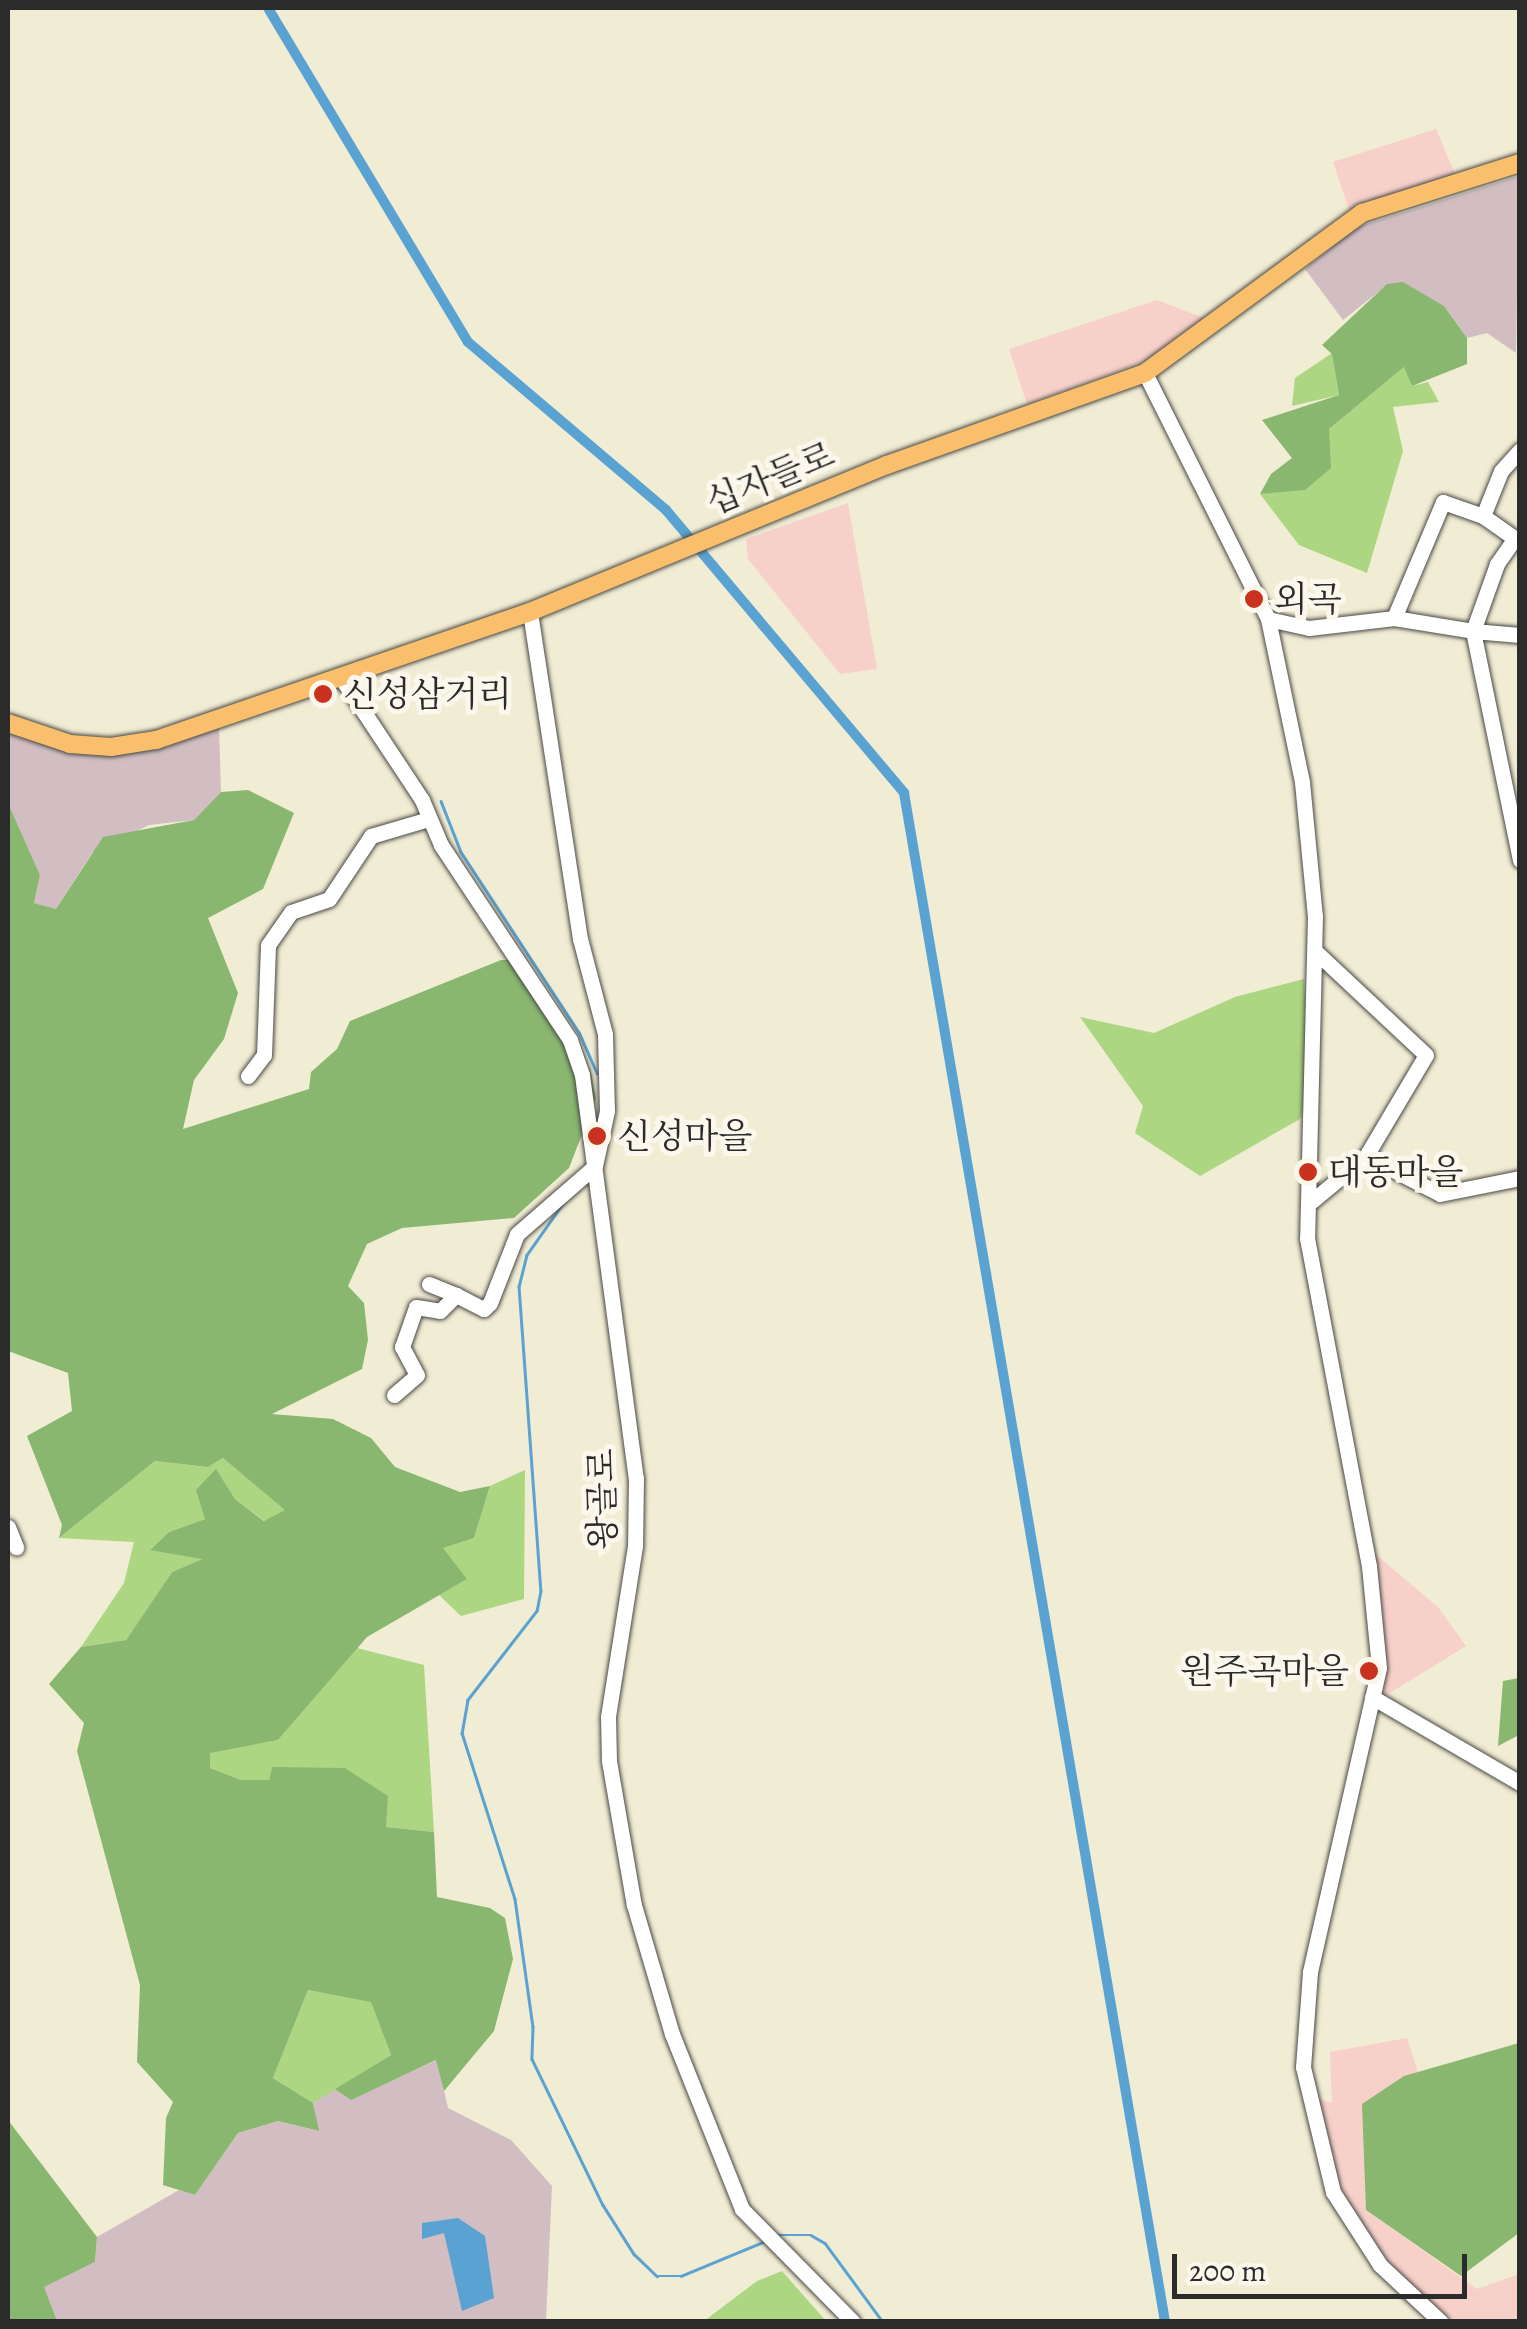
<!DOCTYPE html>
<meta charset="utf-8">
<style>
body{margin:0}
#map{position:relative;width:1527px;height:2329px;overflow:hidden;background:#f1ecd4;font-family:Alegreya,"Noto Serif KR",serif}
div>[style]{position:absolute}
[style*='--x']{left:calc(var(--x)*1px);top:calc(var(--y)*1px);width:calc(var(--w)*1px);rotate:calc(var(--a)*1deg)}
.built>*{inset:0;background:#f7d0ca}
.industrial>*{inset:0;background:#d2bec2}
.green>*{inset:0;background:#acd682}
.forest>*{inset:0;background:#89b770}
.water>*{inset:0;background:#5aa2d1}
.stream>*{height:2.5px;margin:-1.25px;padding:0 1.25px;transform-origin:1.25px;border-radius:1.25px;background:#5aa2d1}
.canal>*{height:10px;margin:-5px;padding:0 5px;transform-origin:5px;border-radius:5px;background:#5aa2d1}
.roads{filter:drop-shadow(0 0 2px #494844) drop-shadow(0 0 2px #494844)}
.minor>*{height:15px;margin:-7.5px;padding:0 7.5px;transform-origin:7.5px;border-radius:7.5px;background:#fff}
.major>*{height:18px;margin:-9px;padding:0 9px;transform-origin:9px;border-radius:9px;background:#f9bf6c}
.dots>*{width:28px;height:28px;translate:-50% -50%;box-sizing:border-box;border:5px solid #fbf7ec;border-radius:50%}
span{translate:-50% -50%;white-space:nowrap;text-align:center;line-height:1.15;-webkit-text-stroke:10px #fbf7ec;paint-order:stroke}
.street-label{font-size:35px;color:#2b2b2b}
.poi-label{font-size:35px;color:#2b2b2b}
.left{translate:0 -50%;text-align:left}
.right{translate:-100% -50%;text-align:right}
.frame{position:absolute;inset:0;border:10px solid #2b2b2b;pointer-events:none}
.scale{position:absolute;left:1172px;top:2254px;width:295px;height:45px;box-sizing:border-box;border:5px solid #2b2b2b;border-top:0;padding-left:12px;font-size:30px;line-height:35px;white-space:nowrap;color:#2b2b2b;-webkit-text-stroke:8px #fbf7ec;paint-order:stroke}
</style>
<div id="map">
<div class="built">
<div style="clip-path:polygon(1436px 129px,1455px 174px,1350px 212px,1333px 162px)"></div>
<div style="clip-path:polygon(1157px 300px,1209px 320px,1209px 338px,1027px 404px,1009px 349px)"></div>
<div style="clip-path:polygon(848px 503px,877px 669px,840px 674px,748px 559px,746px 539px)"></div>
<div style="clip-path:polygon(1374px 1553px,1438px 1607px,1466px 1646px,1385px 1696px)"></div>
<div style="clip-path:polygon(1407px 2038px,1419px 2076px,1366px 2210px,1477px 2289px,1519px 2274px,1519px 2321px,1452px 2321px,1393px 2270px,1336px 2184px,1319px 2099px,1332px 2103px,1330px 2052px)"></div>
</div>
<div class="industrial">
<div style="clip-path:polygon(1519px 176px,1516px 353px,1487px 333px,1467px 338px,1444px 306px,1387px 285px,1343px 320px,1305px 269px,1357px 227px)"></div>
<div style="clip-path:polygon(8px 726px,109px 755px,219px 726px,221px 792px,194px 820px,149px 825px,92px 853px,56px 909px,34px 903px,40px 875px,8px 803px)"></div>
<div style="clip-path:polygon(437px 2060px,448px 2108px,511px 2140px,552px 2186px,546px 2321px,57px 2321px,43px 2287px,95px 2262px,97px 2237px,179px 2190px,195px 2195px,238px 2133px,278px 2121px,318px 2131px,313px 2103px,335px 2089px,351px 2099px)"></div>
</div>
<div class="green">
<div style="clip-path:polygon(1332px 353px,1339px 395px,1292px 406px,1295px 378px)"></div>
<div style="clip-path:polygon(1405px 366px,1412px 386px,1428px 382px,1439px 402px,1393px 407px,1403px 451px,1367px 573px,1299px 545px,1260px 494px,1276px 492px,1329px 429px)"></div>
<div style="clip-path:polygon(1304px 979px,1309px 1093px,1300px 1119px,1200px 1176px,1135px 1133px,1143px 1106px,1080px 1017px,1154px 1033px,1235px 997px)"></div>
<div style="clip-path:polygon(223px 1458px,286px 1510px,265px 1521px,235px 1499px,216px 1470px,205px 1519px,169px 1532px,151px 1549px,204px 1558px,172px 1572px,126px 1640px,81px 1647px,124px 1583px,134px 1542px,59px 1538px,155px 1461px,208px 1467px)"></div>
<div style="clip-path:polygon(525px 1470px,524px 1599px,461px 1616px,439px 1595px,467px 1579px,442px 1548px,474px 1538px,490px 1486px)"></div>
<div style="clip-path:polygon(357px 1648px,424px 1665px,434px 1832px,386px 1827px,272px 1767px,269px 1780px,241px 1780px,210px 1768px,210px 1752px,278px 1740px)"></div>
<div style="clip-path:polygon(308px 1990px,371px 2001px,391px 2055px,313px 2103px,273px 2078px)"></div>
<div style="clip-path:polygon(782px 2271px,826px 2321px,704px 2321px,757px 2281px)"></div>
</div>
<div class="forest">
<div style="clip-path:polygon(1403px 282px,1444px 306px,1467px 338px,1467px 364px,1412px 386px,1404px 367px,1329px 429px,1331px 468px,1305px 490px,1260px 494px,1271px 474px,1292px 458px,1262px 420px,1339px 395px,1332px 354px,1322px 345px,1387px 284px)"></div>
<div style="clip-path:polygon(248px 790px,294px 813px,263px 889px,208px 918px,238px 993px,224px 1039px,194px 1080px,183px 1129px,309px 1089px,311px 1072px,337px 1049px,350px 1021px,501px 960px,525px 960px,591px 1073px,596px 1098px,569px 1168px,514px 1218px,402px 1228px,367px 1244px,348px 1286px,364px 1303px,368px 1340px,362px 1369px,272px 1414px,333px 1419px,371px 1438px,395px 1467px,460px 1492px,490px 1486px,474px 1538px,443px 1548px,467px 1579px,367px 1637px,278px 1740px,210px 1753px,210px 1768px,241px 1780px,269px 1780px,272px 1767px,345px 1768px,388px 1796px,386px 1827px,434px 1832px,437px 1897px,490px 1908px,505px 1918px,513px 1959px,494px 2031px,444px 2091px,436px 2060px,351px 2100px,335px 2089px,391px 2055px,371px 2002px,308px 1990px,273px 2078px,313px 2103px,319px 2131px,278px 2121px,238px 2133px,195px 2195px,163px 2185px,166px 2118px,173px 2102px,137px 2062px,140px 1985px,77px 1751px,84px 1723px,49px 1684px,81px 1647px,126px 1640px,172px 1572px,202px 1559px,150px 1550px,169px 1532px,205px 1519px,196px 1490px,216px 1469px,235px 1499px,264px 1521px,285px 1510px,223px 1458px,208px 1467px,155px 1461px,59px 1538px,62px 1525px,27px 1436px,72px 1411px,68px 1373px,8px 1351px,8px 803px,40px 875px,34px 903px,56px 909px,103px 837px,194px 820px,221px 792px)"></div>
<div style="clip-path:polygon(1519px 1678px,1519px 1735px,1498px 1746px,1503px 1681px)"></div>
<div style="clip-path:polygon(1519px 2043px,1519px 2233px,1461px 2276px,1366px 2210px,1362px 2104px,1404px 2076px)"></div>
<div style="clip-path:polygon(8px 2120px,97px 2237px,95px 2262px,44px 2287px,57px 2321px,8px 2321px)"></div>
</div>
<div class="water">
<div style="clip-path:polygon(458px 2218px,485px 2236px,494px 2298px,462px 2311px,444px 2233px,422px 2239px,422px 2223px)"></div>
</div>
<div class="stream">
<div style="--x:441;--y:801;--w:55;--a:68.6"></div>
<div style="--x:461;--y:852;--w:215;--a:56.8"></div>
<div style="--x:579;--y:1032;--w:45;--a:66.3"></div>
<div style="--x:565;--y:1201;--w:66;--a:125.1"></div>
<div style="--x:527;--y:1255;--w:32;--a:104"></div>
<div style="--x:519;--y:1286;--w:306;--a:85.9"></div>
<div style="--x:541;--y:1591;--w:20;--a:101"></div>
<div style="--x:537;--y:1611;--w:113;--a:127.8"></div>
<div style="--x:468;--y:1700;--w:34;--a:100"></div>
<div style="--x:462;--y:1733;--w:174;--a:72.3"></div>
<div style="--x:515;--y:1899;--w:129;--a:82"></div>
<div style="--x:533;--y:2027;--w:32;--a:92"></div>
<div style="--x:532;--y:2059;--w:162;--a:64.1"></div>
<div style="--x:603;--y:2205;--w:58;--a:57.7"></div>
<div style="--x:634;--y:2254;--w:32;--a:44"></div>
<div style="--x:657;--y:2276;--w:24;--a:0"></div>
<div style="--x:681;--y:2276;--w:89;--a:-22.5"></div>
<div style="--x:779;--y:2235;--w:32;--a:0"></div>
<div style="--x:811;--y:2235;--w:16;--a:30"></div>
<div style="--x:825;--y:2243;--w:98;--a:53.7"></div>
</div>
<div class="canal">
<div style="--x:268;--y:8;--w:389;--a:59.1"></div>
<div style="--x:468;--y:342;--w:260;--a:40.3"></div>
<div style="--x:666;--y:510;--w:370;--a:49.9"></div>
<div style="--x:904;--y:793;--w:1551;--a:80.31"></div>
</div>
<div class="roads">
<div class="minor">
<div style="--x:1145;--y:373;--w:275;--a:63.4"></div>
<div style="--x:1268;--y:619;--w:167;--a:78.2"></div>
<div style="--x:1302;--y:782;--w:135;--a:84.5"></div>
<div style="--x:1315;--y:916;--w:322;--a:91.4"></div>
<div style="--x:1307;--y:1238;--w:334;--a:79.3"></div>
<div style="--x:1369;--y:1566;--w:102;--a:84.4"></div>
<div style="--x:1379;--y:1668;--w:312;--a:102.8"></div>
<div style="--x:1310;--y:1972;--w:95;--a:94.2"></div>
<div style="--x:1303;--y:2067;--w:129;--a:76.5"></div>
<div style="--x:1333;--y:2192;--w:87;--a:57.2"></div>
<div style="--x:1380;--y:2265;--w:83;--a:43.1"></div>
<div style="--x:1483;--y:516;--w:45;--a:35.1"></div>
<div style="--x:1515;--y:538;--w:32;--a:125"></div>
<div style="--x:1497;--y:564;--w:71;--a:109.7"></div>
<div style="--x:1473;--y:631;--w:47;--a:4.9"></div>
<div style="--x:1394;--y:618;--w:80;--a:9.3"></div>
<div style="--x:1473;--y:631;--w:234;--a:78.4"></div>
<div style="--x:1268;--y:619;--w:42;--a:12.4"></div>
<div style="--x:1309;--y:628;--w:86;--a:-6.7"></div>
<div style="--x:1394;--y:618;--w:126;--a:-67.1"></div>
<div style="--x:1443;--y:502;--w:42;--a:19.3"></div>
<div style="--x:1483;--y:516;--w:48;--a:-68.2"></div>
<div style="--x:1501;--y:471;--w:28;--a:-48"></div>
<div style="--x:342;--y:679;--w:145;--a:56.5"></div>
<div style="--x:422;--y:800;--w:49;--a:67.1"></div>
<div style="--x:441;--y:845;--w:234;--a:56.5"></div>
<div style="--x:570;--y:1040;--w:37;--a:71"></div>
<div style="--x:582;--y:1075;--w:407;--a:82.4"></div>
<div style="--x:636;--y:1478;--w:68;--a:90.8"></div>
<div style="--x:635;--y:1546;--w:173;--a:99"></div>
<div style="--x:608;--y:1717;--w:44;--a:88.7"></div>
<div style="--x:609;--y:1761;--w:146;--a:80.2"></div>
<div style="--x:634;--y:1905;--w:134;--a:73.6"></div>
<div style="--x:672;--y:2034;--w:188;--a:68.2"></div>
<div style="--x:742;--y:2209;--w:158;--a:45.5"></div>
<div style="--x:248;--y:1076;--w:26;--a:-53"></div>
<div style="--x:264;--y:1055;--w:110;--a:-87.9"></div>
<div style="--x:268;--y:945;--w:40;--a:-55.1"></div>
<div style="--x:291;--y:912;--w:40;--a:-18.9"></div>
<div style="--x:329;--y:899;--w:76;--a:-56.3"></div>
<div style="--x:371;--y:836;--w:56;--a:-16.5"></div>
<div style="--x:1366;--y:1156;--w:83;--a:27.2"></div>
<div style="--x:1440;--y:1194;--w:82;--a:-11.3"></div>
<div style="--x:1312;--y:1201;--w:70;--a:-39.8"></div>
<div style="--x:1366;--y:1156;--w:117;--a:-59.3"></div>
<div style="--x:1426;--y:1055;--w:151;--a:-136.9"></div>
<div style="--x:429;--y:1284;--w:29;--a:22"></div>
<div style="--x:394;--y:1395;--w:30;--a:-41"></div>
<div style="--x:417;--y:1375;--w:32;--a:-118"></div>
<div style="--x:402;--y:1347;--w:42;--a:-70.7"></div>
<div style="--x:416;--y:1307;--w:24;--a:9"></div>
<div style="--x:440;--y:1311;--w:23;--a:-45"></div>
<div style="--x:456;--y:1295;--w:31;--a:27"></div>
<div style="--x:484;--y:1309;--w:8;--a:-45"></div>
<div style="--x:490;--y:1303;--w:74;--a:-68.6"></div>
<div style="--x:517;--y:1234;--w:103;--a:-41.1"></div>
<div style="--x:595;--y:1166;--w:56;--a:-77.7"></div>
<div style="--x:607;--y:1111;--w:77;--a:-91.5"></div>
<div style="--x:605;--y:1034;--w:98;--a:-104.7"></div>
<div style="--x:580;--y:939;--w:331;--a:-98.7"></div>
<div style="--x:8;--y:1527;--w:22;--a:68"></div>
<div style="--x:1372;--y:1697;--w:171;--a:30.2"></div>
</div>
<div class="major">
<div style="--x:8;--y:723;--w:65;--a:18.7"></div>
<div style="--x:70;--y:744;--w:41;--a:4.2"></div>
<div style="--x:111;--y:747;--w:46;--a:-8.8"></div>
<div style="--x:156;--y:740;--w:395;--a:-18.9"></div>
<div style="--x:530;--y:612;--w:386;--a:-22.4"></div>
<div style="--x:887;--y:465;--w:274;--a:-19.6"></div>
<div style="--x:1145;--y:373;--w:270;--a:-36.4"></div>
<div style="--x:1362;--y:213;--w:166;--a:-17.6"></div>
</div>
</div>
<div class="dots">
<div style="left:1254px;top:599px;background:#c8321e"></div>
<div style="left:323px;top:694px;background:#c8321e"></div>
<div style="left:597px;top:1136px;background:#c8321e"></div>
<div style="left:1308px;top:1172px;background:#c8321e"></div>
<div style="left:1369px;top:1671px;background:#c8321e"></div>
</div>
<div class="street-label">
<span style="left:770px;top:478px;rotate:-22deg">십자들로</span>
<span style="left:602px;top:1499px;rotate:-91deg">왕골로</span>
</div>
<div class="poi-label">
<span class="left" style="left:1274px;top:599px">외곡</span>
<span class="left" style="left:343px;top:694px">신성삼거리</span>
<span class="left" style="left:617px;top:1136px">신성마을</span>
<span class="left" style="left:1328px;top:1172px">대동마을</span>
<span class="right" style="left:1349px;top:1671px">원주곡마을</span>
</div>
<div class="frame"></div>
<div class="scale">200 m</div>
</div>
